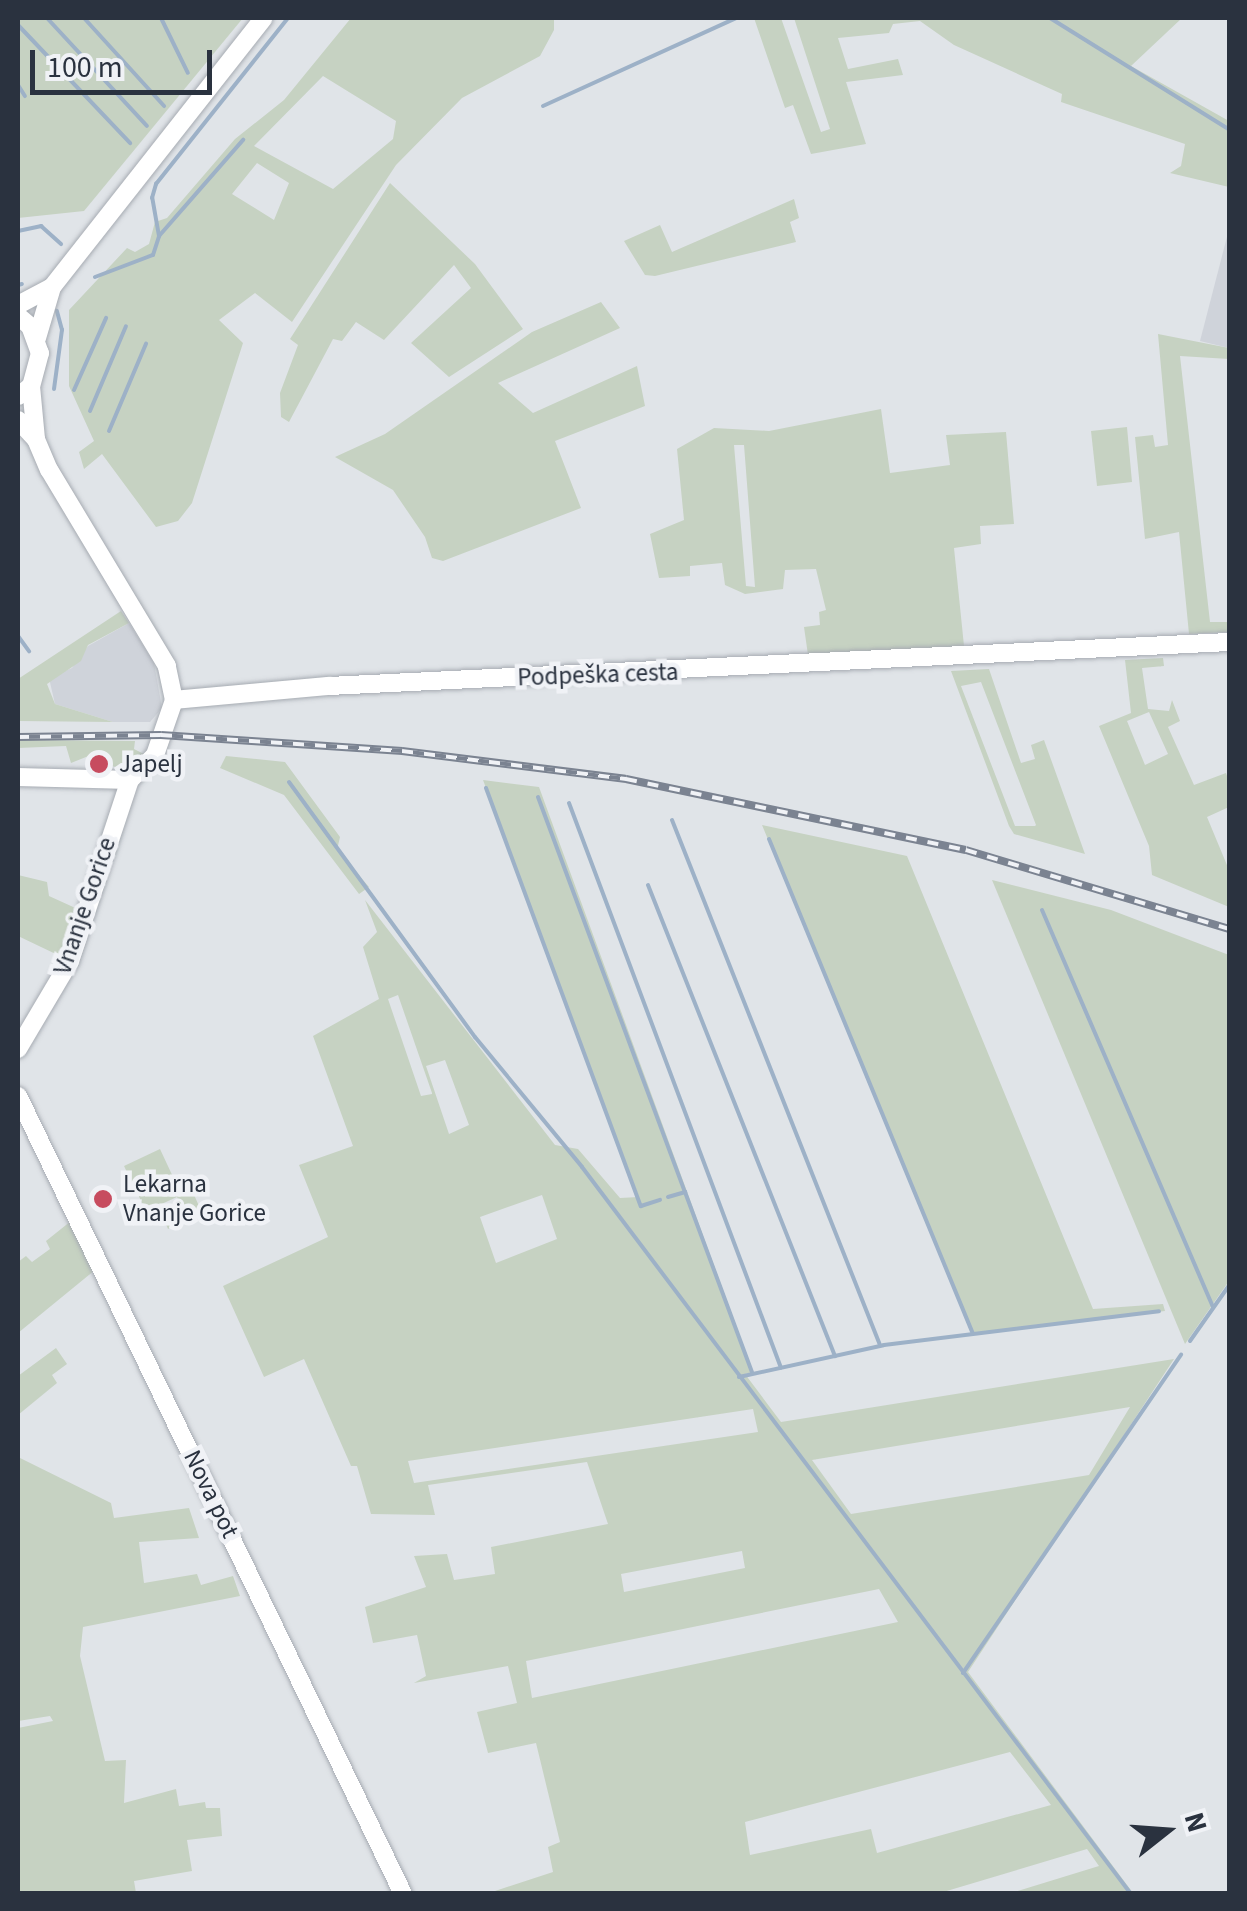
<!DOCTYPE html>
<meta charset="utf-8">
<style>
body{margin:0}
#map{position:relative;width:1247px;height:1911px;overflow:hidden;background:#e0e4e8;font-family:"Source Sans 3",sans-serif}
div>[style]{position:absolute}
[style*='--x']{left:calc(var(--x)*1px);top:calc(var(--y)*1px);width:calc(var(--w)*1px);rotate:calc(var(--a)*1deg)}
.built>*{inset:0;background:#cfd3da}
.green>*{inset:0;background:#c6d2c2}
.stream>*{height:4px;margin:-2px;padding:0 2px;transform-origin:2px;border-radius:2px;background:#9db1c7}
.roads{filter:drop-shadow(0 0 2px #a6abb2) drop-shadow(0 0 2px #a6abb2)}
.secondary>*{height:18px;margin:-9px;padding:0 9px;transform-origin:9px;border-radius:9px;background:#fff}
.rail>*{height:8px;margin-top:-4px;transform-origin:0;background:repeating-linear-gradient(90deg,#f0f2f6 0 11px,#7b8391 0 22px);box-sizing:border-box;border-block:2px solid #7b8391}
.dots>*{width:28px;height:28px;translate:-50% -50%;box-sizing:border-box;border:5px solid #f0f2f6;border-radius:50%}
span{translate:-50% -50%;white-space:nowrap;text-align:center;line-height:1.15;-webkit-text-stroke:9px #f0f2f6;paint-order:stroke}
.street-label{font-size:25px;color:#2a323f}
.poi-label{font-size:25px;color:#2a323f}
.left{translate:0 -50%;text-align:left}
.frame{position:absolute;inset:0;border:20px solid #2a323f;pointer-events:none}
.north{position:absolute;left:1117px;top:1781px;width:100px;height:100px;-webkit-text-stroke:8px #f0f2f6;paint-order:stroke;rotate:73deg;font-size:28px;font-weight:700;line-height:40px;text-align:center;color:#2a323f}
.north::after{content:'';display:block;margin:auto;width:35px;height:45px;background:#2a323f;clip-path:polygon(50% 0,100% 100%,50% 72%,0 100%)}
.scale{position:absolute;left:30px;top:50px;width:182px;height:45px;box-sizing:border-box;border:5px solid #2a323f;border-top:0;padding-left:12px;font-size:30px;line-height:35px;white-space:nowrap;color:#2a323f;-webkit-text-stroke:8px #f0f2f6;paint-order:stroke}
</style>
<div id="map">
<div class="built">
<div style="clip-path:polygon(1229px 229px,1229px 348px,1200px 341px)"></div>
<div style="clip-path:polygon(129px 623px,154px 663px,162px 708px,150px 722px,113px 722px,55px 704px,49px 678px,72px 668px,88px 646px)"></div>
</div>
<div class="green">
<div style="clip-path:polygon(18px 18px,243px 18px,84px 211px,18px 218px)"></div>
<div style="clip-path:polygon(evenodd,351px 18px,554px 18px,554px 30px,540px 56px,462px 98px,396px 165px,292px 322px,255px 293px,219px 320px,243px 343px,192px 503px,178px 521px,156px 527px,102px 454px,84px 469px,79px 452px,94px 441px,69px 386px,69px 310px,127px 248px,135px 252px,149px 244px,155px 222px,167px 218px,235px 139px,284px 100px,351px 18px,323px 76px,396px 121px,393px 139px,333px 189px,254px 146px,323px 76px,351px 18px,257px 163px,289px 183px,274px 220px,232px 194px,257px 163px)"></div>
<div style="clip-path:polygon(754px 18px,781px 18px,821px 132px,830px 129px,794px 18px,1182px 18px,1131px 66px,1229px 121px,1229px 187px,1170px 173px,1181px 166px,1185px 144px,1061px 102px,1062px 94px,954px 45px,920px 21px,893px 24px,889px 33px,838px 38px,848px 69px,898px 59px,903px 75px,846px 82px,866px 144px,811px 154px,793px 105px,785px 108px)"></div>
<div style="clip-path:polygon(390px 183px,475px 264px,523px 329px,449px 377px,411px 343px,471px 288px,454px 265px,384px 340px,356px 322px,342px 341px,333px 339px,289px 422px,281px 417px,280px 393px,298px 345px,290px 339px)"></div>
<div style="clip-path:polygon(794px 199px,799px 218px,790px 222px,796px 242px,655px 276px,645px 275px,624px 241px,660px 225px,672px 252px)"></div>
<div style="clip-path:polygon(601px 302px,620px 328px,498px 383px,533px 413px,637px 366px,645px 406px,555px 441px,581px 508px,443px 561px,432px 558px,425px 537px,393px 490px,335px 457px,385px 434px,532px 332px)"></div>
<div style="clip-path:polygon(1158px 334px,1229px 348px,1229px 359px,1180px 356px,1210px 622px,1229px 622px,1229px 632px,1189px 634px,1179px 532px,1145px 539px,1135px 437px,1153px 435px,1155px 447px,1168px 445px)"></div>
<div style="clip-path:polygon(evenodd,881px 409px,890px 473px,950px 465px,946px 435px,1006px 432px,1014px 524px,980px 526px,981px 544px,954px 548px,964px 646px,808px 655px,804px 627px,820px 625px,819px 612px,826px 610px,816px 569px,785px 570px,783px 589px,745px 594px,725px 585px,722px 563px,690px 566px,690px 576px,659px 578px,650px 534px,684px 520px,677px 449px,714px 428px,769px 431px,881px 409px,734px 445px,744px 445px,755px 587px,746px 586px,734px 445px)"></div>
<div style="clip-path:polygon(1127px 427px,1132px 482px,1097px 486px,1091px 431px)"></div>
<div style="clip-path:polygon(121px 611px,129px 623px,88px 645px,81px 661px,47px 684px,55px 704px,113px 722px,18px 721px,18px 679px)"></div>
<div style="clip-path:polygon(evenodd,1163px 658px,1164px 666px,1142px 668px,1148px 709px,1169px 711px,1172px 700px,1180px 721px,1168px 727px,1194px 785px,1226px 773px,1229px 782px,1229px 807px,1207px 817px,1229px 870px,1229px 907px,1152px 875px,1149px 846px,1099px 726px,1131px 713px,1125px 660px,1163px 658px,1149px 712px,1168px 754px,1145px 765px,1127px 721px,1149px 712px)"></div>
<div style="clip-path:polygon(evenodd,989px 669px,1021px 763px,1035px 759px,1031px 745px,1044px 740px,1085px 854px,1014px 834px,1009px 826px,951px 671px,989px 669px,981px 682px,1036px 825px,1035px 826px,1015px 826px,961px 686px,981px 682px)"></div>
<div style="clip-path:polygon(18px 740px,135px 741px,134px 749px,144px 754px,124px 768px,95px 764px,91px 755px,71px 763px,66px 746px,18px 748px)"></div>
<div style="clip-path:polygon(226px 756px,285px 762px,340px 837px,337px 850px,369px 887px,359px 894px,284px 795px,220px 768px)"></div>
<div style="clip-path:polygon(evenodd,483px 780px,539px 787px,753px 1372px,745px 1374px,781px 1422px,1174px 1359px,968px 1672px,1133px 1893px,1011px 1893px,1099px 1866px,1087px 1849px,940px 1893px,489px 1893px,553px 1872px,548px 1847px,560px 1842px,536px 1743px,488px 1753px,477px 1712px,517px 1703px,508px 1666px,414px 1683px,426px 1676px,417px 1635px,373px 1643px,365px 1607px,426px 1587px,414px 1556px,447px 1554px,454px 1580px,495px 1574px,491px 1547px,608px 1524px,587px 1462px,428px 1485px,435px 1515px,371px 1514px,357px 1466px,351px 1466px,304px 1359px,264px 1377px,223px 1286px,328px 1237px,299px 1165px,353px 1146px,313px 1036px,379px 999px,363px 947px,377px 932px,365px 900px,555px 1145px,578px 1149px,620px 1198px,639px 1197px,483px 780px,398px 995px,432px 1093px,432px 1094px,421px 1096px,388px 999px,398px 995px,483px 780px,445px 1060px,469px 1125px,449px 1134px,426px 1066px,445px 1060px,483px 780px,542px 1195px,557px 1239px,496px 1263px,480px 1217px,542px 1195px,483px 780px,1130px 1407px,1089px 1475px,851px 1514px,812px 1460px,1130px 1407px,483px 780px,753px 1409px,758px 1432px,414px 1483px,408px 1461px,753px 1409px,483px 780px,742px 1551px,745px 1568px,624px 1592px,621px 1574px,742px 1551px,483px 780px,879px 1589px,898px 1622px,532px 1698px,526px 1661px,879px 1589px,483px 780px,1010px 1752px,1051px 1805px,877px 1853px,871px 1829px,750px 1855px,745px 1822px,1010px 1752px)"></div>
<div style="clip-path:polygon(762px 825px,907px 856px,1093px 1309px,1163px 1304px,1165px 1311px,973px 1335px)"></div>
<div style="clip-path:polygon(18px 875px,47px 882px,49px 896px,82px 911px,62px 957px,18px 936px)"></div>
<div style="clip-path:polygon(992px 880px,1111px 910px,1229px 955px,1229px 1281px,1185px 1344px)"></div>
<div style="clip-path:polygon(160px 1149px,181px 1194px,192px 1190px,202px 1213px,168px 1229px,165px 1222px,184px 1212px,177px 1197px,146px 1211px,124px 1166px)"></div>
<div style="clip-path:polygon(71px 1221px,95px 1270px,18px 1333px,18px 1262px,26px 1256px,32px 1262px,50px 1249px,46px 1241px)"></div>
<div style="clip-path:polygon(56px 1348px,67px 1364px,52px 1375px,57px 1383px,18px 1415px,18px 1376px)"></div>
<div style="clip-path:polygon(18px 1457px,111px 1503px,114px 1518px,189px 1508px,199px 1538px,139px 1542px,144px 1583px,197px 1574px,201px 1585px,233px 1576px,240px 1596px,83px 1627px,80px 1656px,105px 1761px,126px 1760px,124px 1803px,176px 1789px,179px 1806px,205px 1802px,206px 1808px,220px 1808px,222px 1836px,187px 1840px,192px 1871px,134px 1881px,136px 1893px,18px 1893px,18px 1728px,53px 1721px,50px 1716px,18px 1721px)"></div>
</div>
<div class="stream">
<div style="--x:47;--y:18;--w:147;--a:47.2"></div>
<div style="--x:84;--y:18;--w:119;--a:47.7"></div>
<div style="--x:161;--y:18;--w:61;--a:63.9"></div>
<div style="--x:1050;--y:18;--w:212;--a:31.9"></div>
<div style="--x:18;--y:25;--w:163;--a:46.5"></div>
<div style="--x:18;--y:85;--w:13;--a:58"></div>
<div style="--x:543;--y:106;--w:212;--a:-24.5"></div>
<div style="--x:18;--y:231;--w:24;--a:-12"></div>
<div style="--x:41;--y:226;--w:27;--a:42"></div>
<div style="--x:159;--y:236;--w:39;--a:-100"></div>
<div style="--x:152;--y:198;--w:15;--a:-74"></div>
<div style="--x:156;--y:184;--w:212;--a:-51.5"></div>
<div style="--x:95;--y:277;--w:62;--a:-20.8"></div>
<div style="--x:153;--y:255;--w:20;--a:-72"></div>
<div style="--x:159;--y:236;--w:128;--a:-48.8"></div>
<div style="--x:18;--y:285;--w:4;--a:-14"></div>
<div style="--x:54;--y:389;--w:60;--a:-82.3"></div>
<div style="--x:62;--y:330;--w:20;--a:-105"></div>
<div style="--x:74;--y:390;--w:79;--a:-66"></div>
<div style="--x:90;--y:411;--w:92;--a:-67"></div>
<div style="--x:109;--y:431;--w:95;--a:-67"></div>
<div style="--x:18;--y:636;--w:19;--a:54"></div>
<div style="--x:289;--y:782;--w:316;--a:53.9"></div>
<div style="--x:475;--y:1037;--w:168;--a:50.5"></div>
<div style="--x:582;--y:1167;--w:911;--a:52.94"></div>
<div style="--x:486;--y:788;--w:446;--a:69.7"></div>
<div style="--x:641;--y:1206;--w:20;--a:-18"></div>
<div style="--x:538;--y:797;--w:421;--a:69.6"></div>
<div style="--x:569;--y:803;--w:603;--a:69.43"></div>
<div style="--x:672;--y:820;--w:565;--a:68.39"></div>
<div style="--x:769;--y:839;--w:535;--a:67.6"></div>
<div style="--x:648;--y:885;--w:507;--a:68.35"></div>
<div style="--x:1042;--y:910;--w:432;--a:66.7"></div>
<div style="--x:668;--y:1197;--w:18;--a:-16"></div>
<div style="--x:685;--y:1192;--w:192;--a:69.6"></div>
<div style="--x:1190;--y:1341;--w:70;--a:-54.9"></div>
<div style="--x:739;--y:1377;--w:148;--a:-12.4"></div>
<div style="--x:884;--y:1345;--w:277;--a:-7"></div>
<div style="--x:963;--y:1673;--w:386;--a:-55.6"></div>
</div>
<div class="roads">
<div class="secondary">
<div style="--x:18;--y:305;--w:38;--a:-28"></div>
<div style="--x:18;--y:316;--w:16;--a:40"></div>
<div style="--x:30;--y:326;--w:29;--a:70"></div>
<div style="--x:40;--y:353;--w:34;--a:105"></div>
<div style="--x:31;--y:386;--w:16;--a:142"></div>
<div style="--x:37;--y:338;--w:53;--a:-73.6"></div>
<div style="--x:52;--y:287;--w:342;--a:-51.8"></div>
<div style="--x:18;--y:420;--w:26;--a:47"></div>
<div style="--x:174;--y:700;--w:156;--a:-5.2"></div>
<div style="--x:329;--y:686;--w:902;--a:-2.8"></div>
<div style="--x:18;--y:777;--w:112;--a:1.5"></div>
<div style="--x:130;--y:780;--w:35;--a:-45"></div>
<div style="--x:155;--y:755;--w:58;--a:-70.9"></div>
<div style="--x:174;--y:700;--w:35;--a:-102"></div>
<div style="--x:167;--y:666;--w:229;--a:-121"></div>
<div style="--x:49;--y:470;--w:34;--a:-113"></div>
<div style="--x:36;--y:439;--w:53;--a:-95.4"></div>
<div style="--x:18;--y:1049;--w:102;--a:-59.4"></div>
<div style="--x:70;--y:961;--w:191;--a:-71.7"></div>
<div style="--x:18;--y:1096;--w:886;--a:64.24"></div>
</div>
</div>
<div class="rail">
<div style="--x:18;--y:737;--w:143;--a:-0.8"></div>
<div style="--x:161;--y:735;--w:242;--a:3.8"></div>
<div style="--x:402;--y:751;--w:226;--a:7.1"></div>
<div style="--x:626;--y:779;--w:347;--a:11.8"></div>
<div style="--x:966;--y:850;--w:276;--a:16.7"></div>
</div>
<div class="dots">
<div style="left:99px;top:764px;background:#c74c5f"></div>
<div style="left:103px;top:1199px;background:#c74c5f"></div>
</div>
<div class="street-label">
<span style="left:598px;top:675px;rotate:-2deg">Podpeška cesta</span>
<span style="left:85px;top:906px;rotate:-71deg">Vnanje Gorice</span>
<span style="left:211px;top:1494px;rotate:64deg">Nova pot</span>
</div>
<div class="poi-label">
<span class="left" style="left:119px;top:764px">Japelj</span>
<span class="left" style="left:123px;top:1199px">Lekarna<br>Vnanje Gorice</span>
</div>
<div class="frame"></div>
<div class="north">N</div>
<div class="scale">100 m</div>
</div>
